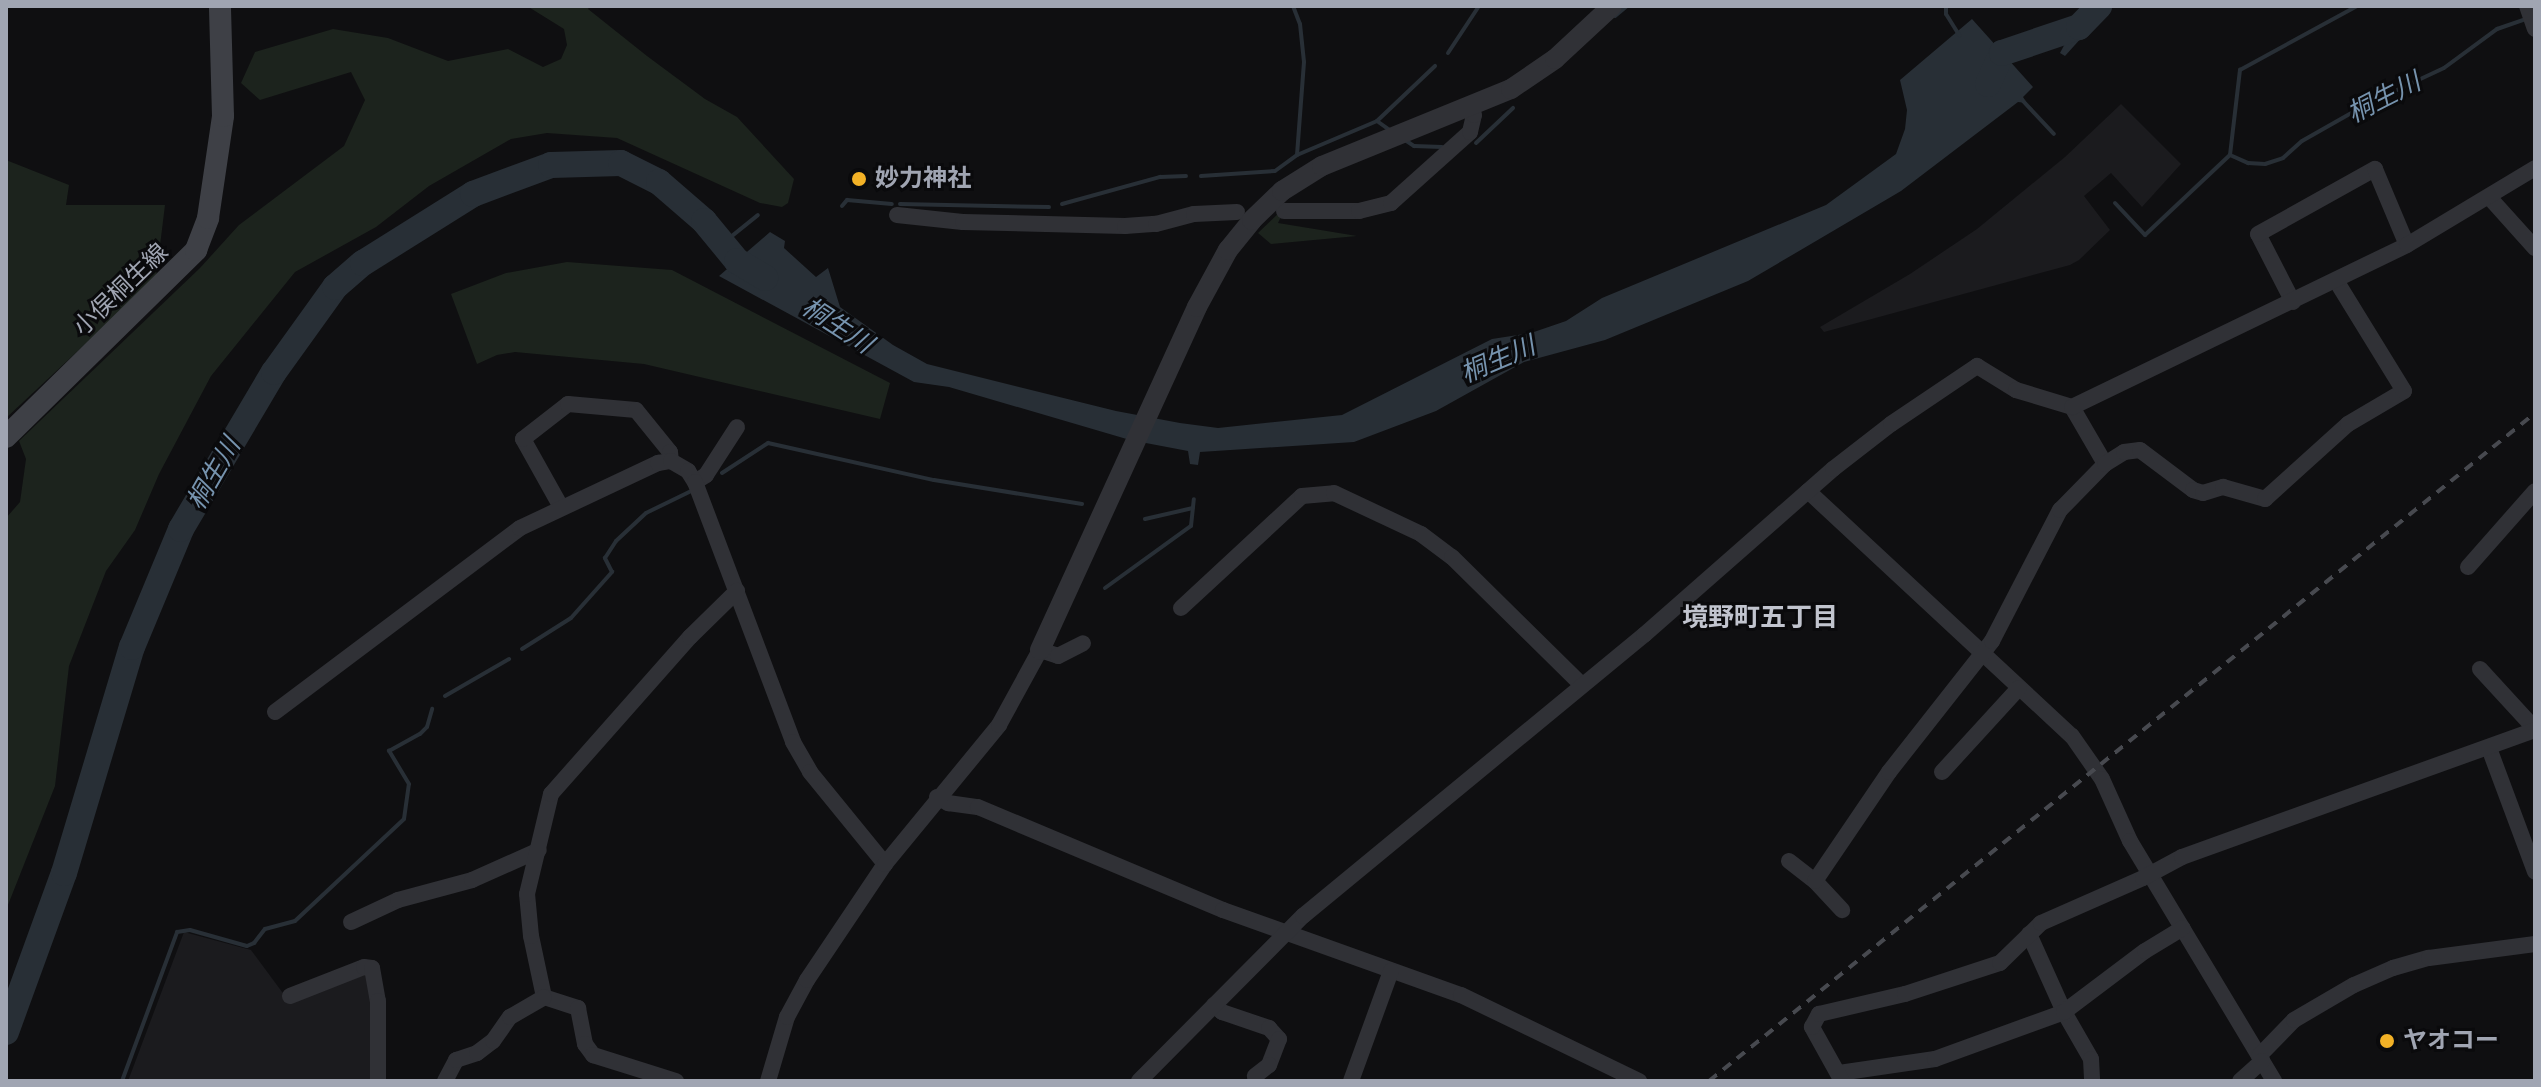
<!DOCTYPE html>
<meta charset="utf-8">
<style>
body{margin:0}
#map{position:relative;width:2541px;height:1087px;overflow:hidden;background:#0f0f11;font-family:"Fira Sans Condensed","Noto Sans JP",sans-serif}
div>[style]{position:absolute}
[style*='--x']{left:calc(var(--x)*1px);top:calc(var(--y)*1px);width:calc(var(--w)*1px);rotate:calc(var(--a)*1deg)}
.built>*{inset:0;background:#1b1b1e}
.green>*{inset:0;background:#1c231d}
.water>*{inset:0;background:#282f36}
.stream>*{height:4px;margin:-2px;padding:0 2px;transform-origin:2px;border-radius:2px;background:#282f36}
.river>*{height:26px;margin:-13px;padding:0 13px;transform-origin:13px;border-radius:13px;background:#282f36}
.minor>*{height:16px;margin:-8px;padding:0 8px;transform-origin:8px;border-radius:8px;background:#303136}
.tertiary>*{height:20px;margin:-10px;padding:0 10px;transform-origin:10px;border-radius:10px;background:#303136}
.secondary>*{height:22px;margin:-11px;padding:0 11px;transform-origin:11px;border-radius:11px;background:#3e4046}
.rail>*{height:4px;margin-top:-2px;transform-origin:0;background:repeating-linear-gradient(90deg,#47494f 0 10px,transparent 0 18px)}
.dots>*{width:22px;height:22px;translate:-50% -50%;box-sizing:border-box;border:4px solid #0a0a0c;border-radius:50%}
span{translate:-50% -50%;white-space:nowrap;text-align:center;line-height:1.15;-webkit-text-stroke:6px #0a0a0c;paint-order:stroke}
.poi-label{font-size:24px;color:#a0a5b2;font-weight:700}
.left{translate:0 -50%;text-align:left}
.street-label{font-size:24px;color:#a0a5b2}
.water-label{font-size:26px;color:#7693ae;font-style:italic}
.neighbourhood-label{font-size:26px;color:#c1c4ce;font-weight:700}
.frame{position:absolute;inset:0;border:8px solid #a0a5b2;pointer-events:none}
</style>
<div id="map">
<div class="built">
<div style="clip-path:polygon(2121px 104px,2181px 164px,2142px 207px,2111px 173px,2084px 196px,2110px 230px,2079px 260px,2070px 265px,1824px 332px,1820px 327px,1910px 274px,1977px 229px,2065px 157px)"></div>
<div style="clip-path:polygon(184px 932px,251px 950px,288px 1000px,363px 972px,369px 975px,375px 999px,373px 1081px,128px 1081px)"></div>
</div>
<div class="green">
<div style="clip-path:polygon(527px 6px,590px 6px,588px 9px,647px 56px,705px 99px,737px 117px,794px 179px,788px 203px,782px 207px,760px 203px,617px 138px,547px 133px,511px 139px,429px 186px,376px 227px,295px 272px,211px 376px,159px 474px,135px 530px,106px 571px,69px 666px,55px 786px,6px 910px,6px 518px,20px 502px,26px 459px,19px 441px,200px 268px,239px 225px,344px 146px,365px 100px,351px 72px,260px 100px,241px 83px,255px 52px,333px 29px,388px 38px,448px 61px,508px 49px,543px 67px,561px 59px,567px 45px,564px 29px)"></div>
<div style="clip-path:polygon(6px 160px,69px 185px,66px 205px,165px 205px,156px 278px,6px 418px)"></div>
<div style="clip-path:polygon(1286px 206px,1278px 223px,1357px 236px,1271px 244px,1258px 233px)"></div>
<div style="clip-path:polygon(567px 262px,672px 270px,890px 383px,880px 419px,644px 364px,515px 352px,497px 355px,477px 364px,451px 294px,506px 273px)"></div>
</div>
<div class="water">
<div style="clip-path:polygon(2090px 6px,2110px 6px,2065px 56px,2060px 53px,2069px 36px)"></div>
<div style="clip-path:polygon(1972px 19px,2033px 87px,2023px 97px,2027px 103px,2018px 102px,1901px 191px,1748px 281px,1605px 340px,1524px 362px,1436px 411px,1354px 442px,1200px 452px,1198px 465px,1190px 464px,1188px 451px,1130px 440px,949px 387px,914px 382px,719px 276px,770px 232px,785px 241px,784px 248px,816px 277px,828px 268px,840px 307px,893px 345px,927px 364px,1116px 411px,1180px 423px,1218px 428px,1342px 415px,1492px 339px,1531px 333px,1566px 321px,1602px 298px,1826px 205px,1896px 154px,1905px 129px,1907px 110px,1900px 80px)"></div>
</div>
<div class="stream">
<div style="--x:1293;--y:6;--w:19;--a:69"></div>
<div style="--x:1300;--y:24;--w:38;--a:84"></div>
<div style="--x:1304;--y:62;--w:93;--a:94.3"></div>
<div style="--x:1946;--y:6;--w:8;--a:90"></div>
<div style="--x:1946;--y:14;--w:25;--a:58"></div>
<div style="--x:1615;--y:16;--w:16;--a:-40"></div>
<div style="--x:1448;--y:53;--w:56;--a:-56.6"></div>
<div style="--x:2023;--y:101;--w:45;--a:46.8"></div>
<div style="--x:1377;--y:121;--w:80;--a:-43.5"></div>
<div style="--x:1405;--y:140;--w:11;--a:34"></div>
<div style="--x:1414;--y:146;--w:28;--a:2"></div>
<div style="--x:1476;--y:143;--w:51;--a:-43.4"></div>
<div style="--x:2230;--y:155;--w:20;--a:24"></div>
<div style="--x:2248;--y:163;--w:17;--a:3"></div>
<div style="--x:2265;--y:164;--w:19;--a:-18"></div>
<div style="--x:2283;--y:158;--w:25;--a:-42"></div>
<div style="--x:2302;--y:141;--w:75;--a:-29.6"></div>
<div style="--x:2367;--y:104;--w:85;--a:-25.1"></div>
<div style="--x:2444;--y:68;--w:66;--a:-36.3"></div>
<div style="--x:2497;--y:29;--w:31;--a:-19"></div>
<div style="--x:1201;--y:176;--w:74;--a:-3.9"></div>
<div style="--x:1275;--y:171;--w:27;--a:-36"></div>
<div style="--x:1297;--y:155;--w:87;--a:-23"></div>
<div style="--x:1377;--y:121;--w:17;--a:36"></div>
<div style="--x:2115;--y:203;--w:44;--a:46.8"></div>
<div style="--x:2145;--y:235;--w:117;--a:-43.3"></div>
<div style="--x:2230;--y:155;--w:86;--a:-83.3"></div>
<div style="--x:2240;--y:70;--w:133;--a:-28.7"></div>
<div style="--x:900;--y:204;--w:149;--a:1.2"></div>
<div style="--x:1062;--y:204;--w:102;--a:-15.4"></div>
<div style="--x:1160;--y:177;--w:26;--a:-2"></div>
<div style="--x:842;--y:206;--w:8;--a:-50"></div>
<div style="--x:847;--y:200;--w:45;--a:5.1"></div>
<div style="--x:722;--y:244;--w:46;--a:-38.9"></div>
<div style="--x:722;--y:473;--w:55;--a:-33.1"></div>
<div style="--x:768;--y:443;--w:170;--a:12.6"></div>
<div style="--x:934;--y:480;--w:150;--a:9.2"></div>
<div style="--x:1145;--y:519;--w:49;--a:-12.9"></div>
<div style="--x:1105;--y:588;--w:106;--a:-35.8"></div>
<div style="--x:1191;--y:526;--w:27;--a:-84"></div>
<div style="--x:522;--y:649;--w:58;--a:-32.3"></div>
<div style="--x:571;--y:618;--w:62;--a:-48.3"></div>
<div style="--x:612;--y:572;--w:16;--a:-117"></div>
<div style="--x:605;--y:558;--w:20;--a:-57"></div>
<div style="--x:616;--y:541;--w:41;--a:-43"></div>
<div style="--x:646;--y:513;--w:48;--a:-26"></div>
<div style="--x:445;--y:696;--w:74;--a:-30"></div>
<div style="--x:122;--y:1081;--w:159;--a:-69.7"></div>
<div style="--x:177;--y:932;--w:13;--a:-9"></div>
<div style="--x:190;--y:930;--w:59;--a:15.7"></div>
<div style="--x:247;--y:946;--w:8;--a:-23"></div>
<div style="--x:254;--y:943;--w:18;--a:-52"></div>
<div style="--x:265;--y:929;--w:31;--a:-15"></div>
<div style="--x:295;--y:921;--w:149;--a:-43.1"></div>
<div style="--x:404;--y:819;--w:35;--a:-82"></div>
<div style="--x:409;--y:784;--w:39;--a:-121"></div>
<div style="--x:389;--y:751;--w:35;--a:-29"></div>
<div style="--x:420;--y:734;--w:10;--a:-45"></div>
<div style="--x:427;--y:727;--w:19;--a:-74"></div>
</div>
<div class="river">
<div style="--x:1988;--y:84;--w:34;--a:-66"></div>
<div style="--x:2002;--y:53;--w:81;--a:-18.7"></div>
<div style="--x:2079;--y:27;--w:29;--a:-46"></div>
<div style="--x:6;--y:1032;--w:169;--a:-70"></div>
<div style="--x:64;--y:873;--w:236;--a:-73.3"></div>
<div style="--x:132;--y:647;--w:128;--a:-67.4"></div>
<div style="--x:181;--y:529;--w:182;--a:-59.4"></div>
<div style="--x:274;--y:372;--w:105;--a:-54.3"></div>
<div style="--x:335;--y:287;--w:37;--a:-41"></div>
<div style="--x:363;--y:263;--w:130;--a:-32.1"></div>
<div style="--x:473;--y:194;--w:83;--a:-20.4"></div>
<div style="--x:551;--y:165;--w:70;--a:-1.6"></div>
<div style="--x:621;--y:163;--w:42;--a:26.6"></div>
<div style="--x:659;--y:182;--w:60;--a:40.9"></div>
<div style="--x:704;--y:221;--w:52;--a:50.5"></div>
<div style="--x:737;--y:261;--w:33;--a:31"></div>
</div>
<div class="minor">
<div style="--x:2527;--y:6;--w:24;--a:71"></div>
<div style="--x:2489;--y:197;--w:69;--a:48"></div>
<div style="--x:1284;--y:211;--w:75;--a:0"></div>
<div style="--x:1359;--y:211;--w:33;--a:-14"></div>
<div style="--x:1391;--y:203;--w:106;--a:-41.9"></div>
<div style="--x:1470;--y:132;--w:17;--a:-77"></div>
<div style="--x:1474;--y:115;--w:10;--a:-107"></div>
<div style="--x:897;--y:215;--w:66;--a:6.1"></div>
<div style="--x:963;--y:222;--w:162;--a:1.4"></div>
<div style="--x:1125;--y:226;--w:31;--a:-4"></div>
<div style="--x:1156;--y:224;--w:39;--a:-15"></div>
<div style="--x:1194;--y:214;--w:43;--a:-2.7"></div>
<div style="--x:2293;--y:302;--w:76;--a:-117.2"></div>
<div style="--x:2258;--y:234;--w:134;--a:-29.1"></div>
<div style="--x:2375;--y:169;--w:82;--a:67.2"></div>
<div style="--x:2072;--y:407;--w:66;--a:59.9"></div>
<div style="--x:695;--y:482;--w:13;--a:-32"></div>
<div style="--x:706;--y:475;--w:57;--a:-57.1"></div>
<div style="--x:1808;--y:491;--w:360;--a:42.9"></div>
<div style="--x:2072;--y:736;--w:52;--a:55.1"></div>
<div style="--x:2102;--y:779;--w:68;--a:65.7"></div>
<div style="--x:2130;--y:841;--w:280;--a:59"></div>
<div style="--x:561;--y:507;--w:78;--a:-119.2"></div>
<div style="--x:523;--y:439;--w:57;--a:-37.9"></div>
<div style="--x:568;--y:404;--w:68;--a:5"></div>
<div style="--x:636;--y:410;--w:54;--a:51"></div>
<div style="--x:670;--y:452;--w:9;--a:84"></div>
<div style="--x:2468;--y:567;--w:101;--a:-48.6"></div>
<div style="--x:1181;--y:608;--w:165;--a:-42.8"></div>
<div style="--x:1302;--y:496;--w:32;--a:-5"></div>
<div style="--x:1334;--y:493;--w:96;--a:25.2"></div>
<div style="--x:1421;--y:534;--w:39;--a:37"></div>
<div style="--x:1452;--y:557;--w:182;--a:44.6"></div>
<div style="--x:2480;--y:669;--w:81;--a:47.5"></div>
<div style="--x:275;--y:712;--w:306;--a:-36.9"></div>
<div style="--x:520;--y:528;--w:153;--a:-25.2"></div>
<div style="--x:658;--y:463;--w:13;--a:-9"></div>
<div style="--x:671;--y:461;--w:20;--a:30"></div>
<div style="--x:688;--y:471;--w:13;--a:58"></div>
<div style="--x:695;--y:482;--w:278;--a:69.3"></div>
<div style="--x:793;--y:742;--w:34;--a:60"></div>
<div style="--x:810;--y:772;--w:119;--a:50.8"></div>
<div style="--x:2489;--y:748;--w:132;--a:69.6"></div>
<div style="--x:1942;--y:772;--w:114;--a:-47.5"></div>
<div style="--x:937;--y:797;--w:13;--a:29"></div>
<div style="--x:948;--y:803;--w:30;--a:8"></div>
<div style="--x:978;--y:807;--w:266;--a:22.8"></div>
<div style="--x:1223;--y:910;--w:253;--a:19.7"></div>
<div style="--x:1461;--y:995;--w:198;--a:25.8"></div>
<div style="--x:1789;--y:861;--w:33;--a:38"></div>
<div style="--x:1815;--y:881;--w:40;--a:47"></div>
<div style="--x:1815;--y:881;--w:132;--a:-55.8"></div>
<div style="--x:1889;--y:772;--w:167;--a:-51.8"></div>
<div style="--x:1992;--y:641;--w:148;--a:-62.6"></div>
<div style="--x:2060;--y:510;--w:64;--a:-45.6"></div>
<div style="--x:2105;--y:464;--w:22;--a:-32"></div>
<div style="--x:2124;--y:452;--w:16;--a:-7"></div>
<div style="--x:2140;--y:450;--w:66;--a:37"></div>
<div style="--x:2193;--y:490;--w:10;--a:17"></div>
<div style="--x:2203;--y:493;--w:21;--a:-17"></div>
<div style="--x:2223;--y:487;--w:44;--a:15.9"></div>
<div style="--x:2265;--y:499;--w:112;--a:-42.1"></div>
<div style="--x:2348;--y:424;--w:65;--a:-30.5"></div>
<div style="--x:2404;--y:391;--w:128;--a:-121.6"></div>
<div style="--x:351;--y:922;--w:52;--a:-25.1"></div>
<div style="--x:398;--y:900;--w:77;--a:-15.1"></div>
<div style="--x:472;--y:880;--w:73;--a:-24.1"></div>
<div style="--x:2029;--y:934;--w:85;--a:65.8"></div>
<div style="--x:2064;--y:1012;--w:54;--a:60.1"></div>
<div style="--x:2091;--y:1059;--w:22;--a:87"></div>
<div style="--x:290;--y:996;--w:79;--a:-21.4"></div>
<div style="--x:364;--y:967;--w:8;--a:7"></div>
<div style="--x:372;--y:968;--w:34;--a:80"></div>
<div style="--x:378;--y:1001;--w:80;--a:90"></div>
<div style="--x:544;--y:997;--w:62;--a:-102"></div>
<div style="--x:531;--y:936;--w:42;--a:-95.4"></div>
<div style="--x:527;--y:894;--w:103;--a:-76.5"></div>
<div style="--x:551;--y:794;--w:210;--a:-48.5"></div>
<div style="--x:690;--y:637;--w:66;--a:-44.4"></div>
<div style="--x:544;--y:997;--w:36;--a:18"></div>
<div style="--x:578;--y:1008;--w:37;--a:79"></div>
<div style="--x:585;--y:1044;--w:14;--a:54"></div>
<div style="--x:593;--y:1055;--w:87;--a:17.4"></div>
<div style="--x:1214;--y:1005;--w:11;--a:41"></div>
<div style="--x:1222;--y:1012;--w:50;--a:18.8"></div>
<div style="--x:1269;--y:1028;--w:15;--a:48"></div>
<div style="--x:1279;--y:1039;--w:28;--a:111"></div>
<div style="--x:1269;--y:1065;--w:18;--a:142"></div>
<div style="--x:2259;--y:1056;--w:50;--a:-45.8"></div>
<div style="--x:2294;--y:1020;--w:69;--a:-30.3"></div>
<div style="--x:2354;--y:985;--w:43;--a:-23.6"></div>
<div style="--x:2393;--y:968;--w:37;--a:-16"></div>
<div style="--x:2429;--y:958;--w:107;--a:-7.5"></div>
<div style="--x:1839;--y:1073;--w:97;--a:-8.3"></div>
<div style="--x:1935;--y:1059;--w:137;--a:-20"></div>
<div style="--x:2064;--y:1012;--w:101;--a:-37"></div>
<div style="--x:2145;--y:951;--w:44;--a:-31.2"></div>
<div style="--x:445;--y:1081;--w:24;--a:-62"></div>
<div style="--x:456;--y:1060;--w:22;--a:-18"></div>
<div style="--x:477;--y:1053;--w:20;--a:-37"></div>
<div style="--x:493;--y:1041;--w:29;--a:-55"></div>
<div style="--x:510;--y:1017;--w:39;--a:-30"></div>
<div style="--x:768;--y:1081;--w:67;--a:-73.5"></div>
<div style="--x:787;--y:1017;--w:42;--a:-61.6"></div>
<div style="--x:807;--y:980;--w:140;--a:-56.1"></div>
<div style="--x:885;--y:864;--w:180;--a:-50.6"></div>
<div style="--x:999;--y:725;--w:85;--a:-61.3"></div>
<div style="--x:1040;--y:650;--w:19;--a:18"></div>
<div style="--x:1058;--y:656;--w:28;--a:-27"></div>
<div style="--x:1139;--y:1081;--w:233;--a:-45.2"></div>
<div style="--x:1303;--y:916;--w:442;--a:-39.5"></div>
<div style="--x:1644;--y:635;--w:252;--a:-41.3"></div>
<div style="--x:1833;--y:469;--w:73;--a:-37.8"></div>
<div style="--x:1891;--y:424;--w:104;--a:-34"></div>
<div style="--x:1977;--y:366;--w:46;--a:31.6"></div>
<div style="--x:2016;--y:390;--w:59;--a:16.9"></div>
<div style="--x:2072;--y:407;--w:372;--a:-25.8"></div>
<div style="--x:2407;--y:245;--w:149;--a:-31"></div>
<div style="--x:1351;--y:1081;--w:117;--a:-70"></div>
<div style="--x:1842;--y:1081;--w:62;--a:-119.1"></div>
<div style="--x:1812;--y:1027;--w:15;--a:-62"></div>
<div style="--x:1819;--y:1014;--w:88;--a:-13.1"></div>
<div style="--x:1905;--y:994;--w:100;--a:-18.1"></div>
<div style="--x:2000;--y:963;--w:57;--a:-44.3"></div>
<div style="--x:2041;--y:923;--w:111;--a:-23.8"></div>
<div style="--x:2143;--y:878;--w:44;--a:-28.3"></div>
<div style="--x:2182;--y:857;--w:375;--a:-19.8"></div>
<div style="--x:2240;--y:1081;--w:30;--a:-42"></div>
</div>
<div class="tertiary">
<div style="--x:1040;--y:650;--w:377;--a:-65.4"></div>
<div style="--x:1197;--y:307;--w:65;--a:-61.5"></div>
<div style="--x:1228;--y:250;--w:38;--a:-51"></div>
<div style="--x:1252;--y:220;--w:42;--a:-44"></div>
<div style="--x:1282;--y:191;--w:47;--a:-32"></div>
<div style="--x:1322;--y:166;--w:204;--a:-22.2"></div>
<div style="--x:1511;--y:89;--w:53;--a:-34.3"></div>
<div style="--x:1555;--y:59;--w:78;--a:-42.9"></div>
</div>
<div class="secondary">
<div style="--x:6;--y:437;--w:267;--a:-44.5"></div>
<div style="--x:196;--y:250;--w:34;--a:-69"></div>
<div style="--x:208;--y:218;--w:103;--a:-81.6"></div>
<div style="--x:223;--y:116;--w:110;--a:-91.6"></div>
</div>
<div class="rail">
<div style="--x:1709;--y:1081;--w:1062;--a:-38.96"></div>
</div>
<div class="dots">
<div style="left:859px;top:179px;background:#f2b126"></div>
<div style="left:2387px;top:1041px;background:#f2b126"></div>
</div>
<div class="poi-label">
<span class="left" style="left:875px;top:179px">妙力神社</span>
<span class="left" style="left:2403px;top:1041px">ヤオコー</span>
</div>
<div class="street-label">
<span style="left:121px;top:290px;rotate:-44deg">小俣桐生線</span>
</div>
<div class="water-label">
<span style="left:2384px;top:98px;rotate:-27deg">桐生川</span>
<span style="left:837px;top:326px;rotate:33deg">桐生川</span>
<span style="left:1498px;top:360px;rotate:-23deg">桐生川</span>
<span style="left:214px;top:474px;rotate:-60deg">桐生川</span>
</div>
<div class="neighbourhood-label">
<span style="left:1760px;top:618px">境野町五丁目</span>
</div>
<div class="frame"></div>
</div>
